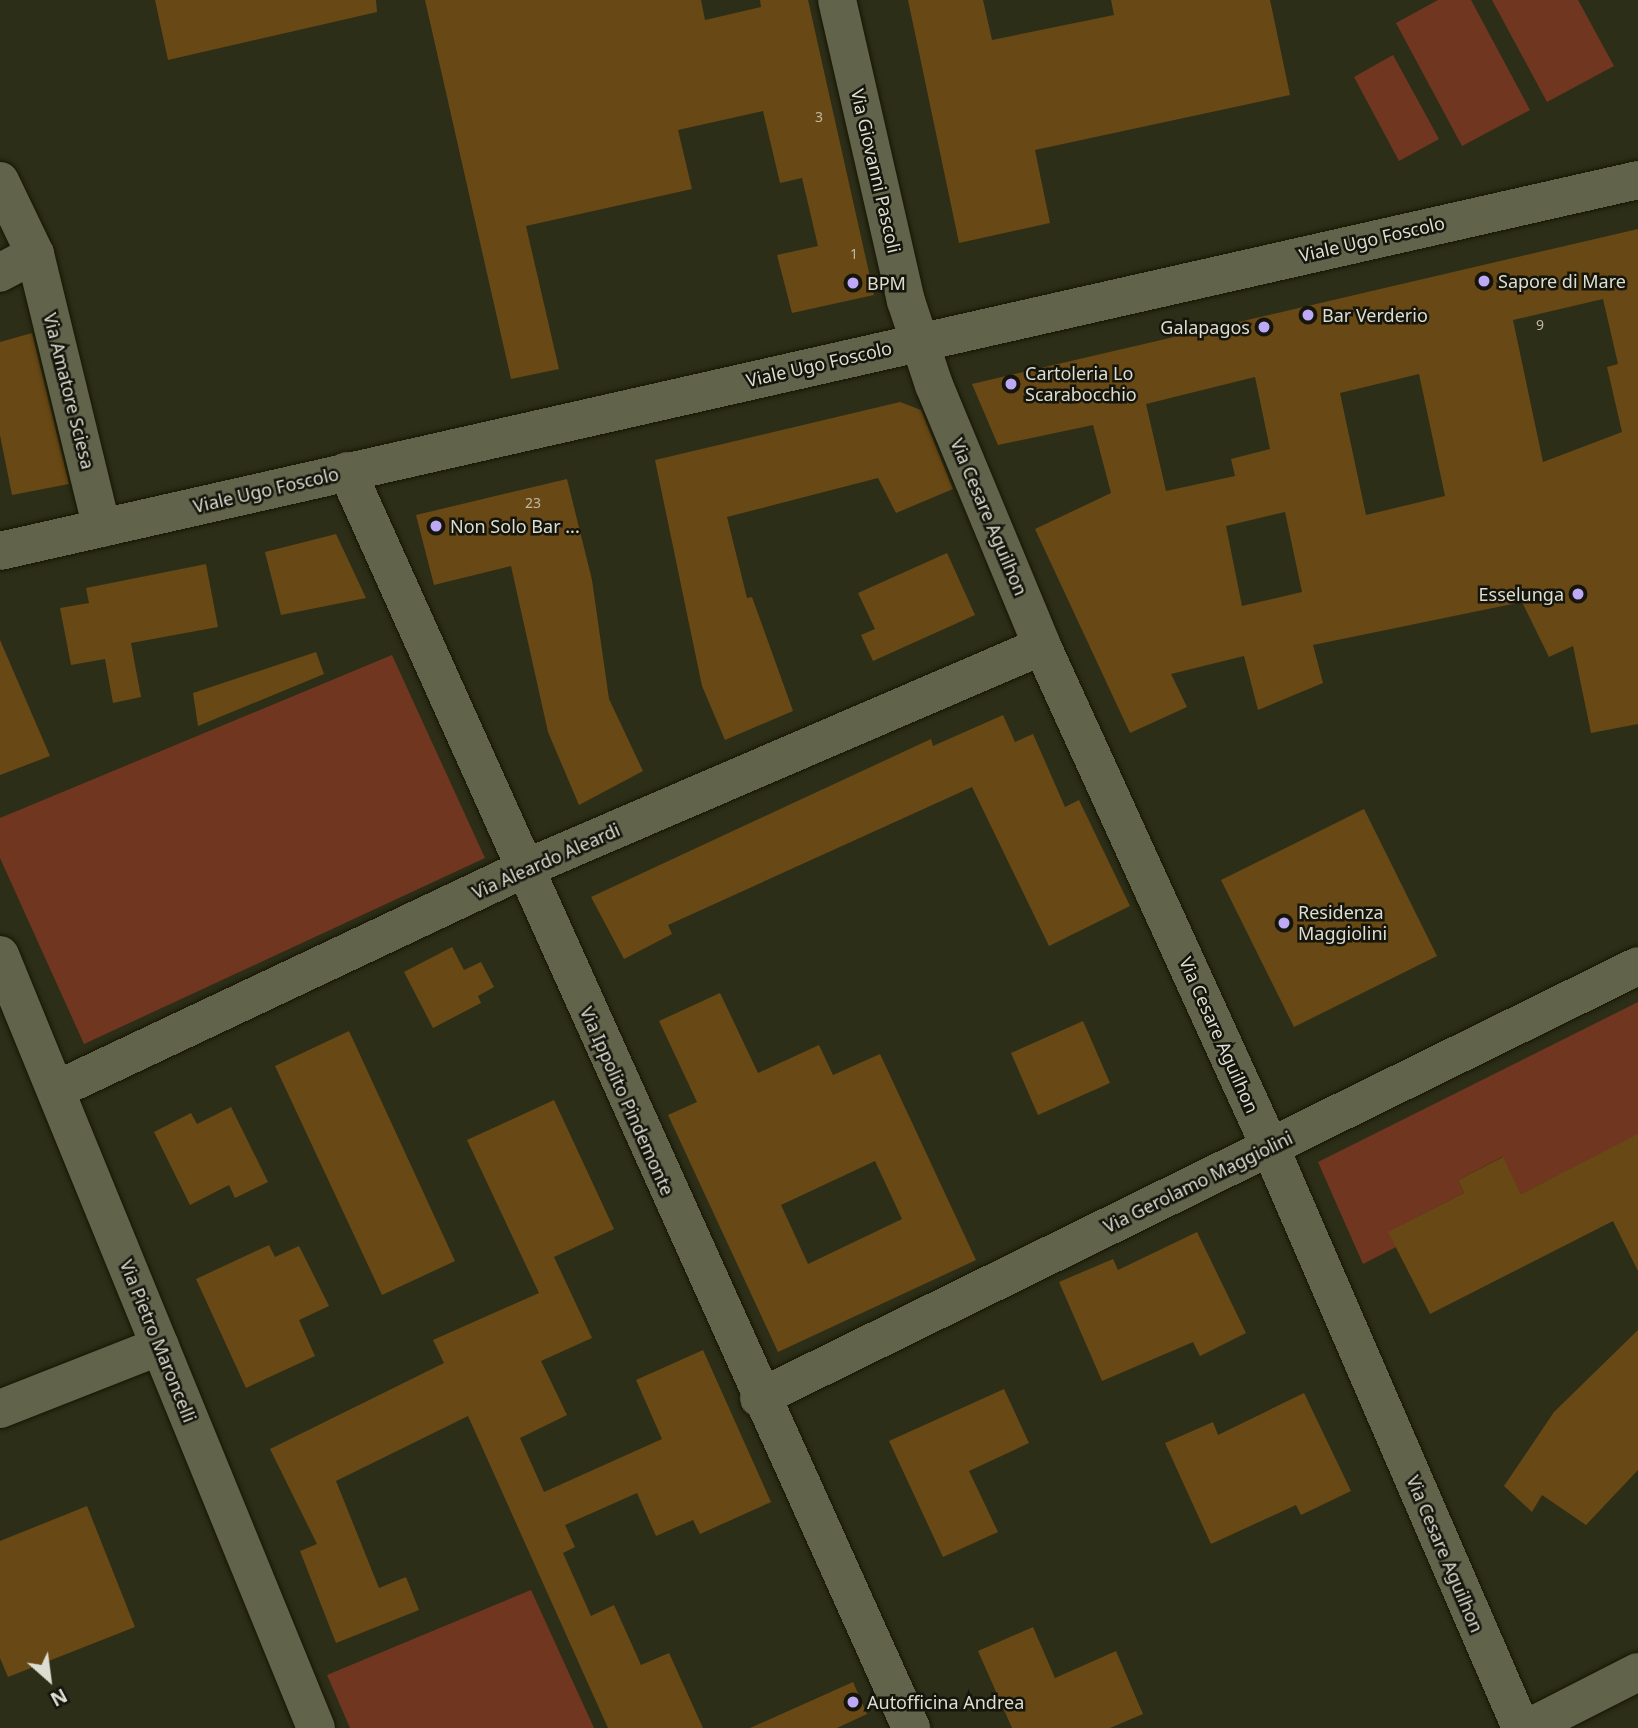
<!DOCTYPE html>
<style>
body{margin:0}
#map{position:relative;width:1638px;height:1728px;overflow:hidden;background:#2d2e18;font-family:"Noto Sans",sans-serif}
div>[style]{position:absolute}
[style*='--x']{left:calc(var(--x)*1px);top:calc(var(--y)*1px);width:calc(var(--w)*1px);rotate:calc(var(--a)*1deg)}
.green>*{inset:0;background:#713620}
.building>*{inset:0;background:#684815}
.roads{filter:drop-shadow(0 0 2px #161602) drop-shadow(0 0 2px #161602)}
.minor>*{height:38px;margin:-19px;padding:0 19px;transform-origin:19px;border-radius:19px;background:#62634b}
.dots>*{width:19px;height:19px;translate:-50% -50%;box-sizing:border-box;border:4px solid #15150c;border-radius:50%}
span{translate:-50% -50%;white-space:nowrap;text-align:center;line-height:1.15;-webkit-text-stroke:5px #15150c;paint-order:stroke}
.number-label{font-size:14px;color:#c0b8a2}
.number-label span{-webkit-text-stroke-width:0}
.street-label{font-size:18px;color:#ddded1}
.poi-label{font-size:18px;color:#ddded1}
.left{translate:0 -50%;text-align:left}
.right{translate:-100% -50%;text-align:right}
.north{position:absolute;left:14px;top:1644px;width:70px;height:70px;-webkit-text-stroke:5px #15150c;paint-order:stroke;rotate:152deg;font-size:19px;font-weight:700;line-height:28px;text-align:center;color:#ddded1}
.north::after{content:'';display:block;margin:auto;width:24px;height:32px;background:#ddded1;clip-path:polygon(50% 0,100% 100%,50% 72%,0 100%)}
</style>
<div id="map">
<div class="green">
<div style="clip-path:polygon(1438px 0,1471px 0,1530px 110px,1462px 146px,1396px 23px)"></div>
<div style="clip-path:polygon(1492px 0,1578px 0,1614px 66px,1547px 102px)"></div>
<div style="clip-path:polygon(1393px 55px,1439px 139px,1399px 161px,1354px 77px)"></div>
<div style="clip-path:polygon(392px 655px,485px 858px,84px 1044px,0 858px,0 818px)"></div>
<div style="clip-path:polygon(1638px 1002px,1638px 1135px,1521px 1194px,1502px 1157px,1458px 1180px,1464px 1193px,1389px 1232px,1396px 1247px,1363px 1264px,1318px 1162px)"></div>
<div style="clip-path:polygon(531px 1590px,594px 1728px,350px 1728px,327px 1675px)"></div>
</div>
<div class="building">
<div style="clip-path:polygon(155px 0,376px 0,377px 12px,168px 60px)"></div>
<div style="clip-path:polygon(425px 0,701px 0,705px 20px,761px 7px,760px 0,808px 0,874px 295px,792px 313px,777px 255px,818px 246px,802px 178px,780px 183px,763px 111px,678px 130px,692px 189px,526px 226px,559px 369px,511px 379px)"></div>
<div style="clip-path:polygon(908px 0,983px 0,992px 40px,1114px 15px,1111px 0,1270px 0,1290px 95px,1035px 150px,1050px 223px,959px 243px)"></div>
<div style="clip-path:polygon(evenodd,1638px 229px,1638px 724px,1591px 733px,1573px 646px,1549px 657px,1522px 602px,1313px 645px,1323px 683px,1258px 710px,1244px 656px,1171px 674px,1187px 707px,1130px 733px,1035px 529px,1111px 493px,1093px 425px,998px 445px,972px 384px,1638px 229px,1603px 299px,1618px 364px,1607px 367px,1622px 432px,1543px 462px,1513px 320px,1603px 299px,1638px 229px,1419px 374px,1445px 496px,1366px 515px,1340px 393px,1419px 374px,1638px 229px,1255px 377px,1270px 449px,1231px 459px,1235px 476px,1166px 491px,1146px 404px,1255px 377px,1638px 229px,1285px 512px,1302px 592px,1242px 606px,1226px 526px,1285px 512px)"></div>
<div style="clip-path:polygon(32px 333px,69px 484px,12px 495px,0 435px,0 342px)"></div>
<div style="clip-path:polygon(900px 402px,921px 410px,953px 489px,896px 513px,878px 478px,727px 517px,747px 598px,752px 597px,793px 711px,725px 740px,702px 686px,655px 460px)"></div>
<div style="clip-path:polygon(567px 479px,592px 580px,609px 699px,643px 771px,579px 805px,548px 732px,511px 566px,434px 585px,416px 515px)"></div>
<div style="clip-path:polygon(336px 534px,366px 598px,281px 615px,265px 552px)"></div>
<div style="clip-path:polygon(947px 553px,975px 615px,873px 661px,861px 635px,875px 629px,858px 593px)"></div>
<div style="clip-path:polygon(206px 564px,218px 627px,131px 643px,141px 697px,113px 703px,105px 659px,71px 665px,60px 608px,89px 603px,86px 588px)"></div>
<div style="clip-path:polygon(0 640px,50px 756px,0 775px)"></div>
<div style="clip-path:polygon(316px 652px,324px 674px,198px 726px,193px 693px)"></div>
<div style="clip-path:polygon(1003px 715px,1015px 742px,1033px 734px,1065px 807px,1079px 800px,1130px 906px,1049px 946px,972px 787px,668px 925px,672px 934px,624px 959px,591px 897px,931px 739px,933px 746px)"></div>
<div style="clip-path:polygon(1364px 809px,1437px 956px,1294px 1027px,1221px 880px)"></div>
<div style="clip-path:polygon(452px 947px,464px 970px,481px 962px,494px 987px,478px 996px,481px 1003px,433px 1028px,404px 972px)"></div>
<div style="clip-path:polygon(evenodd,720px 993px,758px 1073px,819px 1045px,833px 1075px,880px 1054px,976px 1260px,778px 1352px,668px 1115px,697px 1102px,659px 1021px,720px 993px,875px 1161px,902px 1219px,808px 1264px,781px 1205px,875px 1161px)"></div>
<div style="clip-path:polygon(1083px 1021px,1110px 1083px,1038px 1115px,1011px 1053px)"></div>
<div style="clip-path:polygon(349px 1031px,455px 1261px,382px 1295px,275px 1066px)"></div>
<div style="clip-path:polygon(554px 1100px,614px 1229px,554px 1257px,592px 1338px,541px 1361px,567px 1415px,520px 1438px,544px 1492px,662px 1439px,636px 1380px,703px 1350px,771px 1502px,700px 1534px,693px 1520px,656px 1536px,637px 1493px,565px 1525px,575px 1547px,563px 1553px,591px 1616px,614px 1605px,641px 1665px,669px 1653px,703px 1728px,608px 1728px,468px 1416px,336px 1481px,379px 1588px,406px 1577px,419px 1610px,336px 1643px,300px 1551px,317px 1544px,270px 1449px,444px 1363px,433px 1340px,539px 1293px,467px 1140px)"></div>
<div style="clip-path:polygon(231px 1107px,268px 1182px,235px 1198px,229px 1185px,190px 1205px,154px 1132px,191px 1113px,197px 1124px)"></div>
<div style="clip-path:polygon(1638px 1134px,1638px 1271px,1613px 1221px,1430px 1314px,1388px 1232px,1464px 1193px,1458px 1180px,1503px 1157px,1521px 1194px)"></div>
<div style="clip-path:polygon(1197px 1232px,1246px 1333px,1200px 1356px,1193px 1342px,1102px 1381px,1059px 1282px,1113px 1259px,1118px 1270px)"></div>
<div style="clip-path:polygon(269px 1245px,275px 1257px,299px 1246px,329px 1306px,299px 1320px,315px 1356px,246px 1388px,196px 1279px)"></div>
<div style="clip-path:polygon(1638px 1330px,1638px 1470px,1586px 1525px,1542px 1495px,1532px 1512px,1504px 1486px,1554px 1412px)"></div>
<div style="clip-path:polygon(1004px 1389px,1029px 1443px,969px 1471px,998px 1532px,943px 1557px,889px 1441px)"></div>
<div style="clip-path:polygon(1304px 1393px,1351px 1491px,1301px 1515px,1296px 1505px,1211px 1544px,1165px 1443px,1213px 1422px,1218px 1435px)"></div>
<div style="clip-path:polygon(87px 1506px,135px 1627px,8px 1677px,0 1658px,0 1541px)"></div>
<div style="clip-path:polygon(1033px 1627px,1055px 1678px,1116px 1651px,1143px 1714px,1110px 1728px,1012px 1728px,978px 1651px)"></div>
<div style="clip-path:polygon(853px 1682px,867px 1714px,837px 1728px,750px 1728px)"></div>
</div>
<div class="roads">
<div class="minor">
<div style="--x:837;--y:0;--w:309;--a:77.1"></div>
<div style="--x:906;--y:301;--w:89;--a:71.6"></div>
<div style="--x:934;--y:385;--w:282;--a:67.5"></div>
<div style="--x:1042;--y:646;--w:550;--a:65.53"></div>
<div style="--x:1270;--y:1147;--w:633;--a:66.63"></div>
<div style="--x:0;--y:181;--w:81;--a:64.4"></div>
<div style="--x:35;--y:254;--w:40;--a:152"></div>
<div style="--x:35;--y:254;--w:282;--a:76.3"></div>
<div style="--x:347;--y:471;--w:1378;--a:65.83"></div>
<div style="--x:0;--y:551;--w:1679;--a:-12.76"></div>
<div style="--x:0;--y:955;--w:835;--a:67.77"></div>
<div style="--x:56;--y:1090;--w:518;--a:-25.28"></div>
<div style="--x:524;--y:869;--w:564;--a:-23.29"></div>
<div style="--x:759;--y:1398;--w:979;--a:-26.17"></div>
<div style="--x:0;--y:1409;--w:172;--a:-21.5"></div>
<div style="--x:1528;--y:1728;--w:123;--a:-27"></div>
</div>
</div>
<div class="dots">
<div style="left:1484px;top:281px;background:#bda9f5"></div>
<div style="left:853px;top:283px;background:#bda9f5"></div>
<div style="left:1308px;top:315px;background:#bda9f5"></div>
<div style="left:1264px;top:327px;background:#bda9f5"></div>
<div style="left:1011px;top:384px;background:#bda9f5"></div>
<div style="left:436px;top:526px;background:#bda9f5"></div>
<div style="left:1578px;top:594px;background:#bda9f5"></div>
<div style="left:1284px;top:923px;background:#bda9f5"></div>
<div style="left:853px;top:1702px;background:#bda9f5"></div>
</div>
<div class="number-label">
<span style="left:819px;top:117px">3</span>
<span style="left:854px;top:254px">1</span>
<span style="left:1540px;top:325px">9</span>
<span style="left:533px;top:503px">23</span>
</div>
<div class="street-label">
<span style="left:876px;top:171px;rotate:77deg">Via Giovanni Pascoli</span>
<span style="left:1372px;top:239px;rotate:-13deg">Viale Ugo Foscolo</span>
<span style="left:819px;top:364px;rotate:-13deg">Viale Ugo Foscolo</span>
<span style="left:69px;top:391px;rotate:76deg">Via Amatore Sciesa</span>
<span style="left:266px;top:490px;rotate:-13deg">Viale Ugo Foscolo</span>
<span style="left:989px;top:517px;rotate:67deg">Via Cesare Aguilhon</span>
<span style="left:546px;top:861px;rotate:-24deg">Via Aleardo Aleardi</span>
<span style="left:1219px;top:1035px;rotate:66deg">Via Cesare Aguilhon</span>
<span style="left:627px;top:1101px;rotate:66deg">Via Ippolito Pindemonte</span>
<span style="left:1198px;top:1182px;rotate:-26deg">Via Gerolamo Maggiolini</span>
<span style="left:158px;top:1341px;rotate:68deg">Via Pietro Maroncelli</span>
<span style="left:1445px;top:1554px;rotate:67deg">Via Cesare Aguilhon</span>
</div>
<div class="poi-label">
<span class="left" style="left:1498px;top:281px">Sapore di Mare</span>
<span class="left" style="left:867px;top:283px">BPM</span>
<span class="left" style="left:1322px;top:315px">Bar Verderio</span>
<span class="right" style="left:1250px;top:327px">Galapagos</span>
<span class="left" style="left:1025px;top:384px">Cartoleria Lo<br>Scarabocchio</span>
<span class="left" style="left:450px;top:526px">Non Solo Bar ...</span>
<span class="right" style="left:1564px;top:594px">Esselunga</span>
<span class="left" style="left:1298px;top:923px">Residenza<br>Maggiolini</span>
<span class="left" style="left:867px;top:1702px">Autofficina Andrea</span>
</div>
<div class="north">N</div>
</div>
